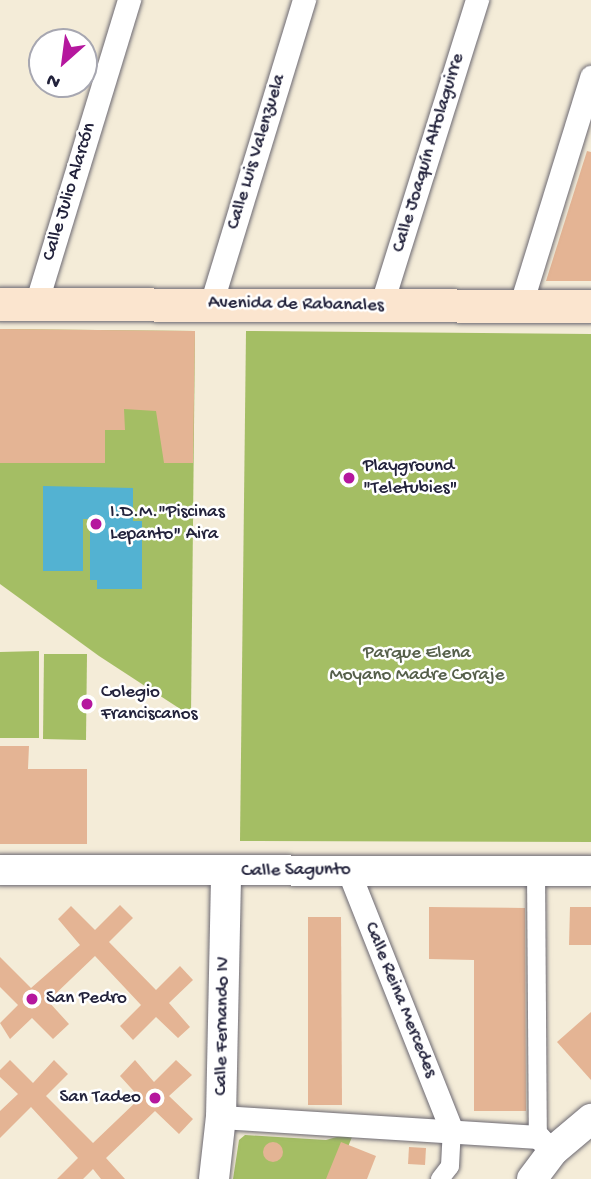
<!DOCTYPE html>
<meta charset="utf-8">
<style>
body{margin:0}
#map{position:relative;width:591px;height:1179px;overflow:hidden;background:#f4ecd8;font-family:"Gochi Hand",sans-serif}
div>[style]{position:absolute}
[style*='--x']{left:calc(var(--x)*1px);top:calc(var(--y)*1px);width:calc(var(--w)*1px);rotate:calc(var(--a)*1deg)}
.green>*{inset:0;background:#a4be64}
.water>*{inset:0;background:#53b2d2}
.building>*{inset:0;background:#e4b494}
.round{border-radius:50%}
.roads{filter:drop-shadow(0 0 2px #6c6972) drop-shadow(0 0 2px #6c6972)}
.pedestrian>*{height:18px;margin:-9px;padding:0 9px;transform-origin:9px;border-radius:9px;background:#fff}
.minor>*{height:23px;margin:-11.5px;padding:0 11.5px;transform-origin:11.5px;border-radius:11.5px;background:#fff}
.tertiary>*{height:30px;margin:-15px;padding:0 15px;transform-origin:15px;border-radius:15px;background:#fff}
.secondary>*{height:33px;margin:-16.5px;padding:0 16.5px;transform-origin:16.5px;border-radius:16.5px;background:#fbe5cf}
.dots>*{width:19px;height:19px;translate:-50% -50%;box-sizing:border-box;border:4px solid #fff;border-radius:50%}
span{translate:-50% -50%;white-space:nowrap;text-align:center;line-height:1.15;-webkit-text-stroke:5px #fff;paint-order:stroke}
.street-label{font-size:19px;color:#22223b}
.poi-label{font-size:19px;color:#22223b}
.left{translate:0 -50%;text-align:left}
.right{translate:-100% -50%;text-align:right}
.park-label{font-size:19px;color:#56604b}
.north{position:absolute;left:28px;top:28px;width:70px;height:70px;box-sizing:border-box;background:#fff;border:2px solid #a7a7b1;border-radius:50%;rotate:208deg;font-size:19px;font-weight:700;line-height:28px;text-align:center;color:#22223b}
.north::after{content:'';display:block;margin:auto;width:24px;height:32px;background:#b5179e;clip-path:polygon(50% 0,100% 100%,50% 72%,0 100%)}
</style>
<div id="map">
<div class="green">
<div style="clip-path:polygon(0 329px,195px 331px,191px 716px,99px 656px,0 584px)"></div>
<div style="clip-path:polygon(246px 331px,591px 334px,591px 842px,240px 841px)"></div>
<div style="clip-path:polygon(39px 651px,39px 738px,0 738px,0 652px)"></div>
<div style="clip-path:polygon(44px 654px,87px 654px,86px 740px,43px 739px)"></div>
<div style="clip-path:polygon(354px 1132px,335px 1179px,233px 1179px,239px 1140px,245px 1135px,326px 1140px)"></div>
</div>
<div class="water">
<div style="clip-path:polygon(43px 486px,133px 488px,133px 521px,142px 521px,142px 589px,97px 589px,97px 580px,90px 580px,90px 519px,83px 519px,83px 571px,43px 571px)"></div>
</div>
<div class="building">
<div style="clip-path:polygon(587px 151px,591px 152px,591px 281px,546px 281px)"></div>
<div style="clip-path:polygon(0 329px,195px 331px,193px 463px,164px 463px,156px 411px,124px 409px,125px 430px,105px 430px,105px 463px,0 463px)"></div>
<div style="clip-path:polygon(0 746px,29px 746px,28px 769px,87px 769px,87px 844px,0 844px)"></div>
<div style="clip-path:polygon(120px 905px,133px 918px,109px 942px,156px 990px,180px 966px,193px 980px,169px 1003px,190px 1027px,178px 1038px,156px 1017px,133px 1040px,120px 1026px,141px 1005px,95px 956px,48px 1001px,69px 1024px,53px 1039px,32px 1018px,10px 1039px,0 1023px,18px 1005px,0 987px,0 957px,31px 988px,80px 945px,58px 919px,71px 906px,95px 930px)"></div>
<div style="clip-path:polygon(429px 907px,525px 908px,526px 1111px,474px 1111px,474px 960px,429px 959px)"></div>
<div style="clip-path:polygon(570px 907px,591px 907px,591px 945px,569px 945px)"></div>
<div style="clip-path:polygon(308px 917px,341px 917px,342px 1105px,308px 1105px)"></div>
<div style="clip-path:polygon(591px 1012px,591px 1080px,557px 1042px)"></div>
<div style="clip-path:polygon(10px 1060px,33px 1083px,54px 1060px,68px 1074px,46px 1096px,93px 1143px,140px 1098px,120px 1076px,135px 1060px,154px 1082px,176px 1060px,192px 1075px,169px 1096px,193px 1119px,179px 1134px,155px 1111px,106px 1158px,125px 1179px,101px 1179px,93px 1169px,83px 1179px,57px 1179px,78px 1158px,31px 1107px,0 1138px,0 1111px,18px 1094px,0 1077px,0 1070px)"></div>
<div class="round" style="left:263px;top:1142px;width:20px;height:20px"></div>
<div style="clip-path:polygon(341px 1142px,376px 1156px,367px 1179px,326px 1179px)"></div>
<div style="clip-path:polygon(409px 1147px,426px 1148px,425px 1165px,408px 1164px)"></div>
</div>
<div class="roads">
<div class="pedestrian">
<div style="--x:536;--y:871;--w:266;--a:89.6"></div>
<div style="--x:440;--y:1179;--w:16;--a:-52"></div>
<div style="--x:450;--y:1166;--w:35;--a:-87"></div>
</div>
<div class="minor">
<div style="--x:36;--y:304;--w:318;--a:-73"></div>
<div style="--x:211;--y:304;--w:318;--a:-73"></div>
<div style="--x:381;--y:306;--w:321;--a:-72.6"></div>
<div style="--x:520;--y:307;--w:241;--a:-72.8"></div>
<div style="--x:348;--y:870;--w:281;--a:68.3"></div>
<div style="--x:221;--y:1117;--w:318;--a:3.6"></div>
<div style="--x:538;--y:1137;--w:21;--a:43"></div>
</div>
<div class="tertiary">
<div style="--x:0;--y:870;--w:591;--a:0.1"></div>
<div style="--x:214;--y:1179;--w:62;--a:-83.6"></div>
<div style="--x:221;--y:1117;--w:245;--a:-88.8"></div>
<div style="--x:532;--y:1179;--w:35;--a:-53"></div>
<div style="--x:553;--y:1151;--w:50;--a:-40.1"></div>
</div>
<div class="secondary">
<div style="--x:0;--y:304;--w:591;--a:0.19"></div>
</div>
</div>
<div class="dots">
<div style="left:349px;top:478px;background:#b5179e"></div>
<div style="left:96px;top:524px;background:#b5179e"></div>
<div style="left:87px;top:704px;background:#b5179e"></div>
<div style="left:32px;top:999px;background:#b5179e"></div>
<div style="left:155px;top:1098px;background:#b5179e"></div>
</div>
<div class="street-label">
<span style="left:257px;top:152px;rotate:-73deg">Calle Luis Valenzuela</span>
<span style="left:429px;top:153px;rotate:-73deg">Calle Joaquín Altolaguirre</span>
<span style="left:70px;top:192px;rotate:-73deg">Calle Julio Alarcón</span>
<span style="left:296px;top:305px;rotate:1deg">Avenida de Rabanales</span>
<span style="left:296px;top:871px;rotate:-1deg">Calle Sagunto</span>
<span style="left:400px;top:1000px;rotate:68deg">Calle Reina Mercedes</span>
<span style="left:223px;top:1026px;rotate:-89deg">Calle Fernando IV</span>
</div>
<div class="poi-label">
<span class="left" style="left:363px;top:478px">Playground<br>"Teletubies"</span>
<span class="left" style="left:110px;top:524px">I.D.M."Piscinas<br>Lepanto" Aira</span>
<span class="left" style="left:101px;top:704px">Colegio<br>Franciscanos</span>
<span class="left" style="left:46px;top:999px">San Pedro</span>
<span class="right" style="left:141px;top:1098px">San Tadeo</span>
</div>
<div class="park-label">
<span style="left:417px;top:665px">Parque Elena<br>Moyano Madre Coraje</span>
</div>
<div class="north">N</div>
</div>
